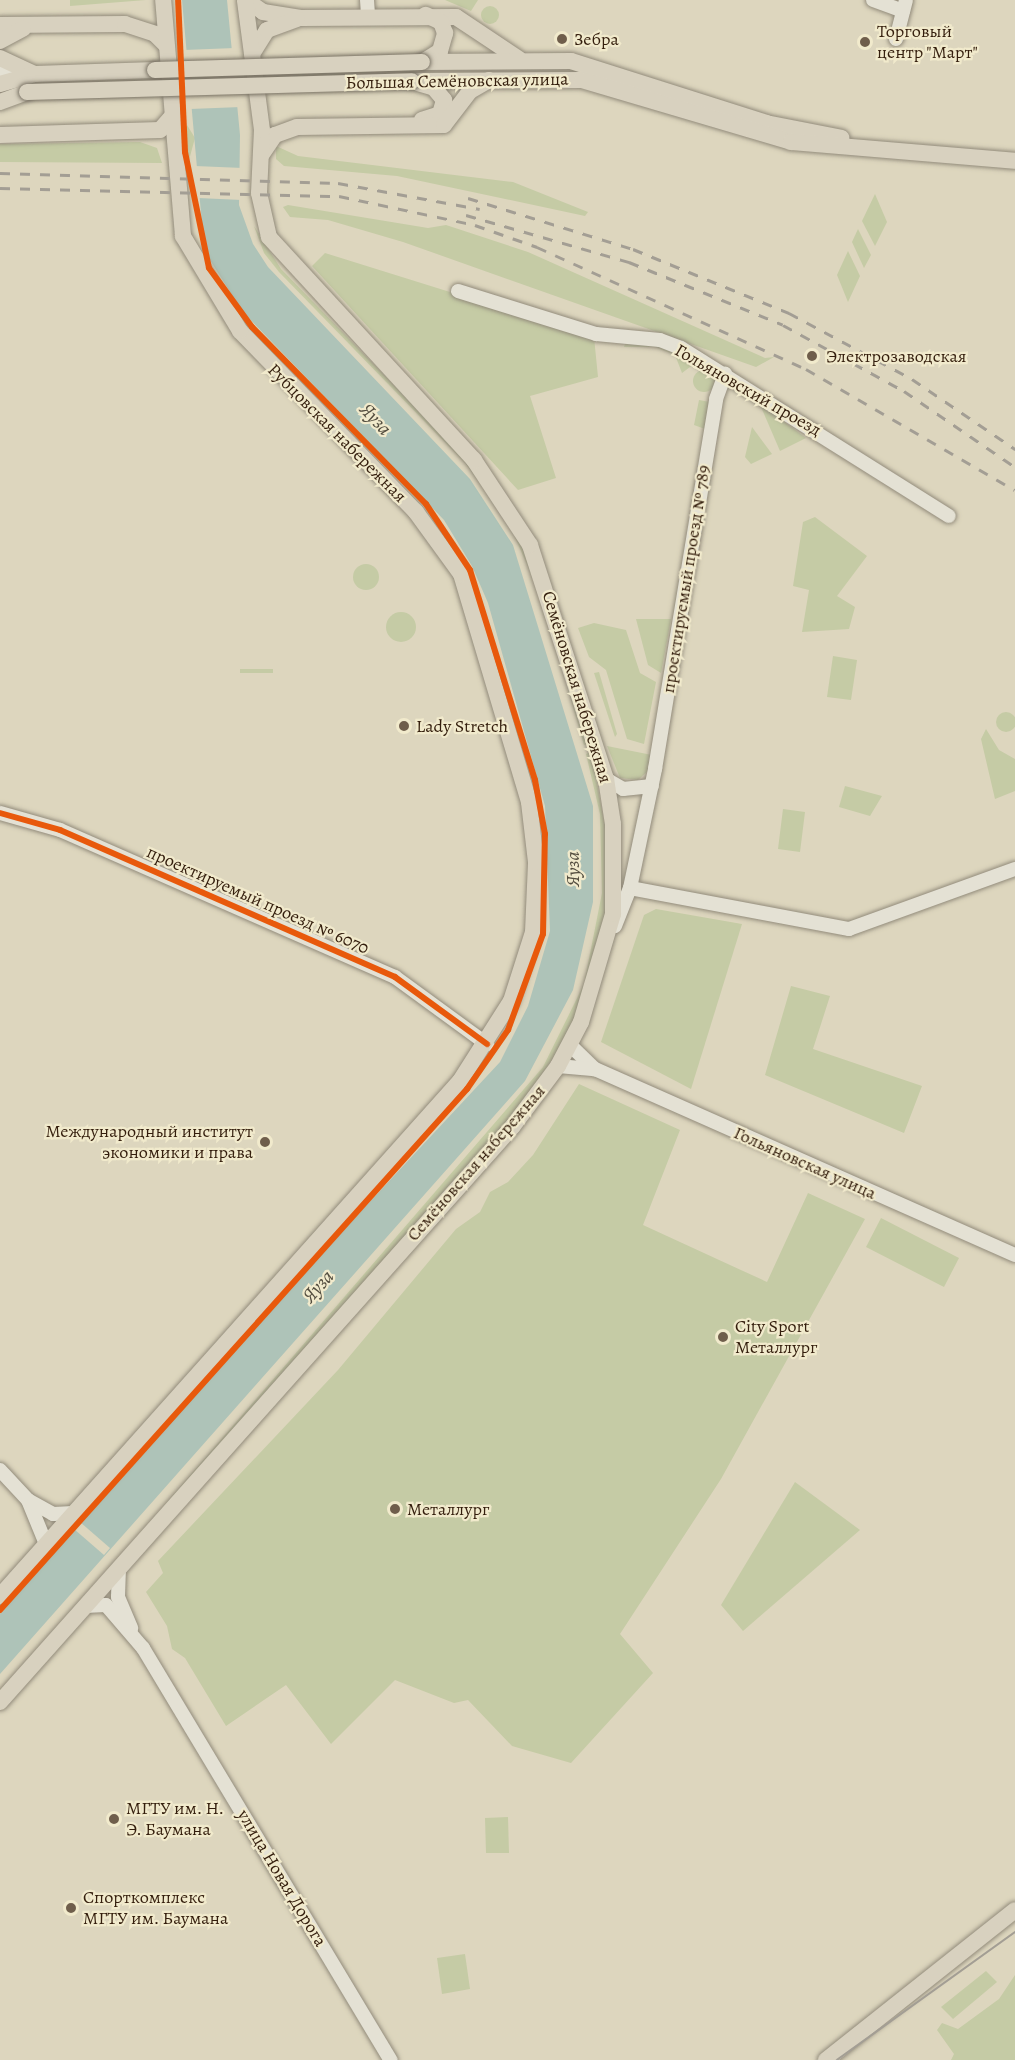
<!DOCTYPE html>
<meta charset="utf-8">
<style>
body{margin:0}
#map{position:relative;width:1015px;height:2060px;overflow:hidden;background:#ddd6be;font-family:Alegreya,serif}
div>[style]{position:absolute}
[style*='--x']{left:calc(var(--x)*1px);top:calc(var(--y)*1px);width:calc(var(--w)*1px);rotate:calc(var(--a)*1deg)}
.green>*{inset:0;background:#c5cba5}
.round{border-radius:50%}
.water>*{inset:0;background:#aec3b8}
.pier>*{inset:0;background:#ddd6be}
.roads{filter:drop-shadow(0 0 2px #928b7b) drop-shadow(0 0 2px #928b7b)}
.minor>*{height:14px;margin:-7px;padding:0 7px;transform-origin:7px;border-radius:7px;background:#e4e1d4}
.major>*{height:16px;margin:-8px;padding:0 8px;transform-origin:8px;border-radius:8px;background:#d8d1bf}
.tram>*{height:1.5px;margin:-0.75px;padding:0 0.75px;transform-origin:0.75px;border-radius:0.75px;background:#a39e94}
.rail>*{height:3px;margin-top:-1.5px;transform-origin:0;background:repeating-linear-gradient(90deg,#a39e94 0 10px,transparent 0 20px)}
.bridges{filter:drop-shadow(0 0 2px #797264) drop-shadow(0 0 2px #797264)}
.major-bridge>*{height:16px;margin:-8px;padding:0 8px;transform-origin:8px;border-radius:8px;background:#d8d1bf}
.cycleway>*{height:6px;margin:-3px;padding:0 3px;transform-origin:3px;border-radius:3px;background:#e8590c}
.dots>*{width:16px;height:16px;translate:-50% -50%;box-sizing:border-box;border:3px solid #f1eacc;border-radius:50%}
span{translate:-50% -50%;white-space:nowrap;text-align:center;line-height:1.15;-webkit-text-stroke:4.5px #f1eacc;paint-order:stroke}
.poi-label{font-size:18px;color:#341e0d}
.left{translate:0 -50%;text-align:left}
.right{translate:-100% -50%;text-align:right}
.street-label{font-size:18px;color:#341e0d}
.water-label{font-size:20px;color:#534d3f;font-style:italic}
</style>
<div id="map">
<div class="green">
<div style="clip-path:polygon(70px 0,146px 0,70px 6px)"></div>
<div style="clip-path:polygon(445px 0,478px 0,471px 11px)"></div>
<div class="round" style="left:481px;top:6px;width:18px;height:18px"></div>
<div style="clip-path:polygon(187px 125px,195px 138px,189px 160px,185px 128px)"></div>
<div style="clip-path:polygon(140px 142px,157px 148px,162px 163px,0 162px,0 144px)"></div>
<div style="clip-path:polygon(276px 146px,298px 156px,513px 182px,588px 212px,585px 216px,397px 176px,284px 166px,276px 159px)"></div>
<div style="clip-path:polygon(875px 194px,887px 222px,875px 246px,862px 221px)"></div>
<div style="clip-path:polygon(288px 205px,428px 228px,446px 225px,528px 252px,765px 358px,774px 357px,756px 367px,403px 242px,328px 220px,290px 217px,283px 207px)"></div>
<div style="clip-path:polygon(254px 226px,281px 269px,466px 459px,513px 522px,544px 592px,589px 744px,584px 745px,541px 596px,509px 524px,465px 463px,279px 272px,264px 253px)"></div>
<div style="clip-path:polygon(858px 229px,871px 255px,864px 268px,852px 242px)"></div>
<div style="clip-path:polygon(848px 251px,860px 276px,848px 302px,837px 275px)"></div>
<div style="clip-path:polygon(325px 253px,594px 337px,598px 377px,530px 396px,556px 478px,518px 490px,312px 266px)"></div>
<div style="clip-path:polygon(626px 341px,652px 343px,694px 364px,682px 373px,675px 355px,655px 347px,624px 347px)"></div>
<div class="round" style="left:693px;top:370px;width:22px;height:22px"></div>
<div style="clip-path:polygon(699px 400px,710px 402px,705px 429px,694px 425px)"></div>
<div style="clip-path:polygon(761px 407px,764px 407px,806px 438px,780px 451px)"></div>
<div style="clip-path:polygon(752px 427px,772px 454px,751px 464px,745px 457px)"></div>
<div style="clip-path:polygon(815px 517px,867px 556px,837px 596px,855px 607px,849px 629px,802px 632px,809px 590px,793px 586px,803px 522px)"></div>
<div class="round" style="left:353px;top:564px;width:26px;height:26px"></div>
<div class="round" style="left:386px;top:612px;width:30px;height:30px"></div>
<div style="clip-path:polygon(636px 619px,671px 619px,661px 673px,648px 665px)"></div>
<div style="clip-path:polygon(594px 623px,626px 630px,640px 673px,656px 682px,644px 744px,627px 739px,606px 670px,589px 657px,578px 628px)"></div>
<div style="clip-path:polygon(833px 656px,857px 660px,851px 700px,827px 697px)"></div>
<div style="clip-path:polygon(240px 669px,273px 669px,273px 673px,240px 673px)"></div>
<div style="clip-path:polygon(599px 672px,617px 734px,615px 737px,594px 673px)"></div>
<div class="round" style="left:996px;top:712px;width:20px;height:20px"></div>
<div style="clip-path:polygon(986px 729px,999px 750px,1015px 759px,1015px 791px,995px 799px,981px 739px)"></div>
<div style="clip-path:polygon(607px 746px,652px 755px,648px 771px,638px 780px,620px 778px)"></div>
<div style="clip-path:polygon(591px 752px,606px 831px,607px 898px,601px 940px,577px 1013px,553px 1058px,522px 1104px,123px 1553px,543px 1067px,584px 984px,602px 893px,600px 814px,586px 754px)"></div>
<div style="clip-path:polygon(845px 786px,882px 796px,870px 816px,839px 807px)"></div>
<div style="clip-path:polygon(783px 809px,805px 812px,800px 852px,778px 849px)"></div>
<div style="clip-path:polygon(656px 909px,742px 924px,691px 1089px,601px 1042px,644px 915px)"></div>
<div style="clip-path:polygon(791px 986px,830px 996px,813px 1049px,922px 1086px,904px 1133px,765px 1075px)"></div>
<div style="clip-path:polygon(579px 1084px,680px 1130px,643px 1225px,767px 1282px,808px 1193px,865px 1219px,721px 1479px,620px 1634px,653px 1673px,571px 1763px,512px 1746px,468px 1700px,454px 1703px,395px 1680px,331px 1744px,286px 1685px,226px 1726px,185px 1658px,172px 1649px,167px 1626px,146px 1592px,163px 1573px,158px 1561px,338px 1370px,456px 1229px,480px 1212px,490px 1192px,508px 1182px,533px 1155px)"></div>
<div style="clip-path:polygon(881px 1218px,959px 1258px,944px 1287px,866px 1247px)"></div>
<div style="clip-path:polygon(795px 1482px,860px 1530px,743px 1631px,721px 1605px)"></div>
<div style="clip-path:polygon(508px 1817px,509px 1853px,486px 1853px,485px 1818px)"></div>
<div style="clip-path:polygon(465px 1954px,470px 1989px,442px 1994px,437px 1958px)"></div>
<div style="clip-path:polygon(986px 1971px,997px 1982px,953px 2019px,941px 2007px)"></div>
<div style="clip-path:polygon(1015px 1975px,1015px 2060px,951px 2060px,954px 2054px,937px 2030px,942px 2023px,958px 2029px,999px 1999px)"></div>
</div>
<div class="water">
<div style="clip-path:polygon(182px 0,227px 0,240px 135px,239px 205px,253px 244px,268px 267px,470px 479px,513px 545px,593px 806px,593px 902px,573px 990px,525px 1081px,0 1674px,0 1614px,270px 1309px,500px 1062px,528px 1006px,550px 931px,545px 806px,488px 603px,472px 566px,444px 520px,242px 311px,210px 260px,202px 224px)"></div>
</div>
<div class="pier">
<div style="clip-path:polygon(235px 48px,241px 107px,190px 109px,184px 50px)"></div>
<div style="clip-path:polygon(195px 166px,243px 168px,242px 200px,198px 198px)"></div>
<div style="clip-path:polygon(80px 1522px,110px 1548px,104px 1555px,74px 1529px)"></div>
</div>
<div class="roads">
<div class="minor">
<div style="--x:367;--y:0;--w:16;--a:86"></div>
<div style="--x:873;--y:0;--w:32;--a:20"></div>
<div style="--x:896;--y:39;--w:40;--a:-75.6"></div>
<div style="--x:0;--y:70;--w:27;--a:6"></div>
<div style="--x:458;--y:291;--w:145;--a:17.3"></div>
<div style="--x:596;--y:334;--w:64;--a:5.4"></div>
<div style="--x:660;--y:340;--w:22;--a:21"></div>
<div style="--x:681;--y:348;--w:316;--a:32.1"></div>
<div style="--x:606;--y:779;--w:20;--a:30"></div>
<div style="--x:623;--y:789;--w:29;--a:-6"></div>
<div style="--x:0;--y:813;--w:62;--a:15.8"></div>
<div style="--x:60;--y:830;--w:366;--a:23.7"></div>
<div style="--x:395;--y:977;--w:114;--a:36.1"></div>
<div style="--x:630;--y:888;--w:223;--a:10.6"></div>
<div style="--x:849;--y:929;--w:177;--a:-19.9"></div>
<div style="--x:615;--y:926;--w:41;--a:-68.5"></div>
<div style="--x:630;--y:888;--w:122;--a:-78.1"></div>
<div style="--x:655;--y:769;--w:375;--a:-80.6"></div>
<div style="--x:716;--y:399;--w:27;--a:-70"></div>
<div style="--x:570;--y:1045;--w:35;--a:44"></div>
<div style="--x:595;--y:1069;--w:459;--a:23.9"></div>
<div style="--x:558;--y:1066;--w:37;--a:5"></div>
<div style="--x:0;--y:1470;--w:41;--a:47"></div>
<div style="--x:28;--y:1500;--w:48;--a:67.8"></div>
<div style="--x:28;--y:1500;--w:29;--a:29"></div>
<div style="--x:53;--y:1514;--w:20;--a:-3"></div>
<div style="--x:119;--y:1568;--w:29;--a:92"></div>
<div style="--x:118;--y:1597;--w:34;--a:67"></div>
<div style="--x:85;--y:1606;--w:21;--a:-3"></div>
<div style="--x:106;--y:1605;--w:57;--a:49.3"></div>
<div style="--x:143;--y:1648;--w:481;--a:59"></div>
</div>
<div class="major">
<div style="--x:246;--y:0;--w:21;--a:35"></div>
<div style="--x:263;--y:12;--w:38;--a:9"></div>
<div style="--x:301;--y:18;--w:155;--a:-0.4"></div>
<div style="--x:456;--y:17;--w:76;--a:33.7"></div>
<div style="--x:0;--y:25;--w:125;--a:-0.5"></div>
<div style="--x:125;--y:24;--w:32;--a:18"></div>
<div style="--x:155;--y:34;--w:16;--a:45"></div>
<div style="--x:0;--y:41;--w:26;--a:-28"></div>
<div style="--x:252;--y:54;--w:28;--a:-58"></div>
<div style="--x:267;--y:30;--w:32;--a:-20"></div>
<div style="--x:0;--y:58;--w:38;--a:25"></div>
<div style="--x:424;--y:61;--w:19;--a:-32"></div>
<div style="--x:440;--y:51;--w:19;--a:-74"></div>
<div style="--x:445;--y:33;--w:12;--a:-110"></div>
<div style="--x:441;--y:22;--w:17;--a:-155"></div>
<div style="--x:422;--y:62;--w:149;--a:-0.4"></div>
<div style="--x:571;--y:61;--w:205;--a:17.6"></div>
<div style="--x:766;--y:123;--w:77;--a:11.2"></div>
<div style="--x:412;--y:81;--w:170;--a:-0.3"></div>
<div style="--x:582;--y:80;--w:218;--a:16.5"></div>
<div style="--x:791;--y:142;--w:225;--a:4.8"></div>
<div style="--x:418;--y:83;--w:17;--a:17"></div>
<div style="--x:434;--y:88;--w:16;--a:50"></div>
<div style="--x:444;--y:100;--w:15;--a:106"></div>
<div style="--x:440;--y:114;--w:19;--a:162"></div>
<div style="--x:0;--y:84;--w:36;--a:-16"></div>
<div style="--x:35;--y:74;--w:120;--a:-1.9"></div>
<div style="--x:0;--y:102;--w:29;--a:-20"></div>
<div style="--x:0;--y:135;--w:160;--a:-1.8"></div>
<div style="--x:160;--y:130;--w:18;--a:-49"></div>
<div style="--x:262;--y:154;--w:23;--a:-56"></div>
<div style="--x:275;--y:135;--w:23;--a:-20"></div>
<div style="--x:297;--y:127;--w:147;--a:-0.8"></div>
<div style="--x:444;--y:125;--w:43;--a:-52.6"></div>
<div style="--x:470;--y:91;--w:22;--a:-30"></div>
<div style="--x:0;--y:1596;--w:691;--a:-48.23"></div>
<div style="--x:460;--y:1081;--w:95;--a:-57.5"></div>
<div style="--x:511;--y:1001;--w:72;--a:-72.3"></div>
<div style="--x:533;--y:932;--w:70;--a:-87.5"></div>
<div style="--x:536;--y:862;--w:60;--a:-96.7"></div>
<div style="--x:529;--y:802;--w:238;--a:-106.6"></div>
<div style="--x:461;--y:574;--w:77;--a:-126"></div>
<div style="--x:416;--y:512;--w:252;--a:-134.2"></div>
<div style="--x:240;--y:331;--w:111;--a:-121"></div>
<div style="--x:183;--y:236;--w:237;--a:-94.8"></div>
<div style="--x:0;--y:1702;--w:771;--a:-48.31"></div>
<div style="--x:513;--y:1126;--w:75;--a:-53.1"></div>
<div style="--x:558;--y:1066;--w:50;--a:-62.4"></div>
<div style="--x:581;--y:1022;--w:113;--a:-73.5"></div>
<div style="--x:613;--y:914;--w:90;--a:-90"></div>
<div style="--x:613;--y:824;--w:46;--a:-98.8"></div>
<div style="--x:606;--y:779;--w:246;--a:-108"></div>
<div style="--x:530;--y:545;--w:102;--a:-123.4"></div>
<div style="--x:474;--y:460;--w:303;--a:-132.6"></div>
<div style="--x:269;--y:237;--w:45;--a:-102.8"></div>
<div style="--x:259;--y:193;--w:63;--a:-87.3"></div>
<div style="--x:262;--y:130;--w:131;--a:-97.5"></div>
<div style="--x:826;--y:2060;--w:241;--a:-38.4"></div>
</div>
</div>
<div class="tram">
<div style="--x:837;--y:2060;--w:219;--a:-35.7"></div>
</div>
<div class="rail">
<div style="--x:0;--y:173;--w:338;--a:1.7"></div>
<div style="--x:338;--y:183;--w:144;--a:10.4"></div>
<div style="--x:0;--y:188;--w:339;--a:1.4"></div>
<div style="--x:339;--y:196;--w:139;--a:12"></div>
<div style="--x:475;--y:225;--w:66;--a:19.5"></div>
<div style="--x:537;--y:247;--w:295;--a:24.4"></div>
<div style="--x:806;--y:369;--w:241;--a:30.1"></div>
<div style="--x:468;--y:198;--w:173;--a:17.2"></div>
<div style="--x:633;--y:249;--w:169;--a:22.3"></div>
<div style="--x:789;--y:313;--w:140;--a:28.2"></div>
<div style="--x:912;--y:379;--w:125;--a:34.2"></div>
<div style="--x:466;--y:215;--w:170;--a:16.1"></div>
<div style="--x:629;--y:262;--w:166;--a:22.2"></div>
<div style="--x:783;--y:325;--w:138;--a:28.6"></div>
<div style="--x:904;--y:391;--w:135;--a:34.4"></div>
</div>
<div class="bridges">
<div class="major-bridge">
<div style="--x:155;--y:70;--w:267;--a:-1.7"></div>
<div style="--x:27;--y:92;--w:385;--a:-1.6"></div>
</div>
</div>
<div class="cycleway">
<div style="--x:0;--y:813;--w:62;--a:15.8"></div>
<div style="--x:60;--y:830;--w:366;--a:23.7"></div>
<div style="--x:395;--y:977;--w:114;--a:36.1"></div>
<div style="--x:0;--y:1610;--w:700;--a:-48.13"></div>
<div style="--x:467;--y:1089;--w:72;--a:-55.2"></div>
<div style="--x:508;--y:1030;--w:102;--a:-70"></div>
<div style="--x:543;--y:934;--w:100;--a:-88.9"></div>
<div style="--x:545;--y:834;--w:55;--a:-100.5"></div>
<div style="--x:535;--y:780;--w:220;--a:-107.2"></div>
<div style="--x:470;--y:570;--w:79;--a:-123.7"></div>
<div style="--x:426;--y:504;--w:248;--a:-134.5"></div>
<div style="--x:252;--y:327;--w:73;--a:-126.1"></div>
<div style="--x:209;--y:268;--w:118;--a:-101.7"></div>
<div style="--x:185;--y:152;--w:152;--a:-92.6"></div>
</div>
<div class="dots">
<div style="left:562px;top:39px;background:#6f5e4b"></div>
<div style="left:865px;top:42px;background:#6f5e4b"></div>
<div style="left:812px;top:356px;background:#6f5e4b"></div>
<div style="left:404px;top:726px;background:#6f5e4b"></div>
<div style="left:265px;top:1142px;background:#6f5e4b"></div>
<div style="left:723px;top:1337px;background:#6f5e4b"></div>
<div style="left:395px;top:1509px;background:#6f5e4b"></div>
<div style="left:114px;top:1819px;background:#6f5e4b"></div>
<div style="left:71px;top:1908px;background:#6f5e4b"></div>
</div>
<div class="poi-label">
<span class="left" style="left:877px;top:42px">Торговый<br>центр "Март"</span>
<span class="left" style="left:574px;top:39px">Зебра</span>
<span class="left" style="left:826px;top:356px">Электрозаводская</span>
<span class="left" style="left:416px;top:726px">Lady Stretch</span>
<span class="right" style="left:253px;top:1142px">Международный институт<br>экономики и права</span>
<span class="left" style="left:735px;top:1337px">City Sport<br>Металлург</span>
<span class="left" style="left:407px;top:1509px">Металлург</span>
<span class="left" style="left:126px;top:1819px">МГТУ им. Н.<br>Э. Баумана</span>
<span class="left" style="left:83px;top:1908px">Спорткомплекс<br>МГТУ им. Баумана</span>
</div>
<div class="street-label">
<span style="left:457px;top:81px;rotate:-1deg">Большая Семёновская улица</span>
<span style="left:748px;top:390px;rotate:30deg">Гольяновский проезд</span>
<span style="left:337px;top:433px;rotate:45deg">Рубцовская набережная</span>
<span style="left:686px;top:579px;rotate:-81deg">проектируемый проезд № 789</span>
<span style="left:577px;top:687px;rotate:73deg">Семёновская набережная</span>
<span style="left:258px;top:900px;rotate:24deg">проектируемый проезд № 6070</span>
<span style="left:476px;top:1163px;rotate:-49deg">Семёновская набережная</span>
<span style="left:805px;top:1163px;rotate:24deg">Гольяновская улица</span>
<span style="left:282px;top:1878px;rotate:59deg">улица Новая Дорога</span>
</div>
<div class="water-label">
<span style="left:376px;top:419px;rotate:47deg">Яуза</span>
<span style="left:572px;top:869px;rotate:-90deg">Яуза</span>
<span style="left:318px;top:1286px;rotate:-48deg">Яуза</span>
</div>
</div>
